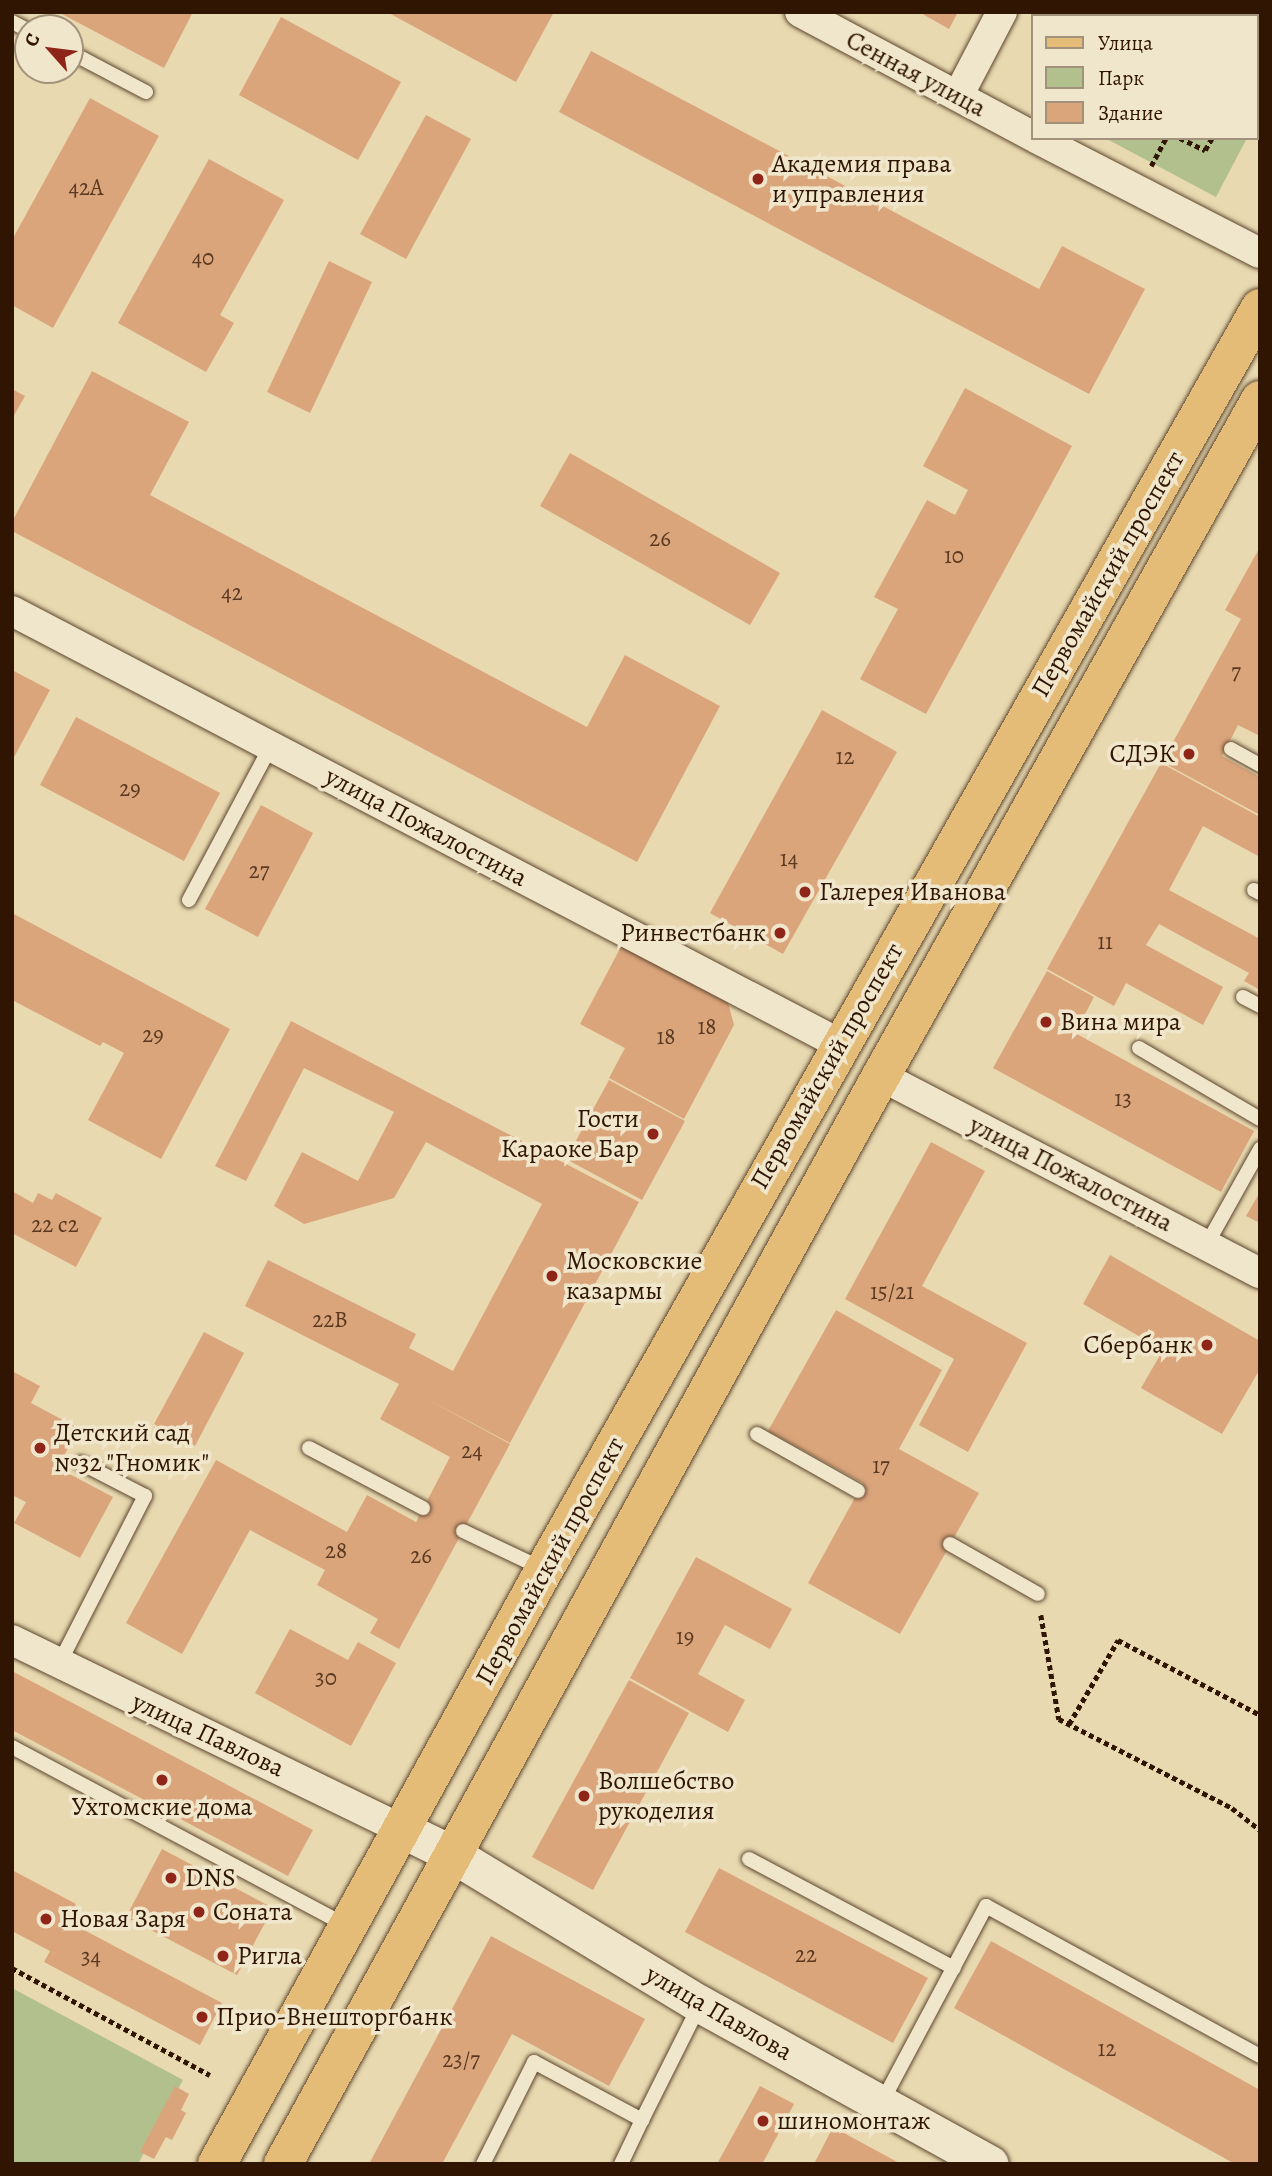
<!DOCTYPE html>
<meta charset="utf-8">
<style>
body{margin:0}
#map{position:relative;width:1272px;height:2176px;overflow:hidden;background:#e8d9b0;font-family:Alegreya,serif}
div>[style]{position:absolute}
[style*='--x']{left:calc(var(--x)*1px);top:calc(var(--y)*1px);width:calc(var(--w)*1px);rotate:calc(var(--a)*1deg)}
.green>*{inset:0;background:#b2c08e}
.building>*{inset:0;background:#dba57c}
.path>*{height:4.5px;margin-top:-2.25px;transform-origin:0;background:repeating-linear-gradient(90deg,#2f1502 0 5px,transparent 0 8.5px)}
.roads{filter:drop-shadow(0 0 2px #5d462e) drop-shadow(0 0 2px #5d462e)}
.service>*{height:14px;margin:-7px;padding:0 7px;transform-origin:7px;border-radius:7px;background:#f0e6cc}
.minor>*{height:30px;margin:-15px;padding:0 15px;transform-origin:15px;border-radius:15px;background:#f0e6cc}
.tertiary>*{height:37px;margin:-18.5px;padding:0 18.5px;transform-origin:18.5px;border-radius:18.5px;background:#f0e6cc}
.primary>*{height:38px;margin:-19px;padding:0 19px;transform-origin:19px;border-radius:19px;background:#e4bc78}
.dots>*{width:19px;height:19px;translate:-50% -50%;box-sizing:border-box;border:4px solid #f0e6cc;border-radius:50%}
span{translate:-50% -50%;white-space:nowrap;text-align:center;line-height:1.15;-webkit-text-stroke:7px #f0e6cc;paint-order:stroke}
.number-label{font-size:23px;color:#5a3920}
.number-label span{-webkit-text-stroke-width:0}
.street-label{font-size:26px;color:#2f1502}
.poi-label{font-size:26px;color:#2f1502}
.left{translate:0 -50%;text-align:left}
.right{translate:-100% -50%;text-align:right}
.frame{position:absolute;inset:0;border:14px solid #2f1502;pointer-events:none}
.legend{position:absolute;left:1031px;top:14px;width:228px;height:126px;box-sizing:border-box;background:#f0e6cc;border:2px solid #a3927b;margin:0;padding:9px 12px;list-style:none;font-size:21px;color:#2f1502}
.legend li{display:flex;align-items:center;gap:14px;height:35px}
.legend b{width:35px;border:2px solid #a3927b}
.north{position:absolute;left:14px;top:14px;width:70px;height:70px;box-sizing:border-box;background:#f0e6cc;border:2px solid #a3927b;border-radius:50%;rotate:298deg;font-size:19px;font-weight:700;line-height:28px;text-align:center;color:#2f1502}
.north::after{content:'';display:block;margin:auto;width:24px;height:32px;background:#8f2418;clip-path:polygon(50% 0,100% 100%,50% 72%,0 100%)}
</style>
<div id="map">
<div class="green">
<div style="clip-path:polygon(1144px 12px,1260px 12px,1256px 121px,1256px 16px,1143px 16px)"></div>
<div style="clip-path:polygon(1105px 138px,1247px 138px,1216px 197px)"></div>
<div style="clip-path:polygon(12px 1988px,183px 2080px,138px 2164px,12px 2164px)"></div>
</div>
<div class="building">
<div style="clip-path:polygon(58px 12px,193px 12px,164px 68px)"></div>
<div style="clip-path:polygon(387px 12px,554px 12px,516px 82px)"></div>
<div style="clip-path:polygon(919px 12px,958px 12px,949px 29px)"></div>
<div style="clip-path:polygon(281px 17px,401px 82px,358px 160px,239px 95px)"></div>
<div style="clip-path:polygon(591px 51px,1039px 289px,1062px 246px,1145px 289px,1089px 394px,559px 112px)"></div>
<div style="clip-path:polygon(90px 98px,159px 136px,53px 328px,12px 305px,12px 240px)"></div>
<div style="clip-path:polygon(426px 115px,471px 139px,406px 259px,360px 234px)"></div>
<div style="clip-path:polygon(209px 159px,284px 200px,220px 315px,234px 323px,206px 372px,118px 323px)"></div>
<div style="clip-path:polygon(329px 261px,372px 282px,310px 413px,267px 392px)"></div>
<div style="clip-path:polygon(92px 371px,189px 422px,150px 495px,587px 727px,625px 655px,720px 706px,637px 862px,12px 531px,12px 522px)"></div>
<div style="clip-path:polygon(965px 388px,1072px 446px,926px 714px,860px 679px,898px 609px,874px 597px,927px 500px,955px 515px,968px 490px,923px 466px)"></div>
<div style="clip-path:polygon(12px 389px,25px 396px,12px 419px)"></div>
<div style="clip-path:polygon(570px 453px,780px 573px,750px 625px,540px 506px)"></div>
<div style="clip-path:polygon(1260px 547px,1260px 736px,1238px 725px,1222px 756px,1260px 777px,1260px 815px,1162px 762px,1241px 619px,1225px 610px)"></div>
<div style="clip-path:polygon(12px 670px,50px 690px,12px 761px)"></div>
<div style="clip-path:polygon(822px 710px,897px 752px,783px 954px,710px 913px)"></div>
<div style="clip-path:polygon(76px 717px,220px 793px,184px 861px,40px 785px)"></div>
<div style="clip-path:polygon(1161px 763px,1260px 817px,1260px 857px,1203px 826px,1169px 890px,1260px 939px,1260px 990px,1244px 981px,1249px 973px,1159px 924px,1146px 945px,1223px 987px,1203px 1025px,1126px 983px,1114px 1006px,1047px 969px)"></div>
<div style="clip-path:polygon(261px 805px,313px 833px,258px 937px,205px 909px)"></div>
<div style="clip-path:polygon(12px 913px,230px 1029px,161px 1159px,88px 1120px,124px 1053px,103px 1042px,100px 1046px,12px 1000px)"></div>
<div style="clip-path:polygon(623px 943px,727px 999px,734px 1025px,684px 1119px,609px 1078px,625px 1048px,580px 1024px)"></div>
<div style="clip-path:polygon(1047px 971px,1094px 997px,1075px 1033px,1254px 1131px,1221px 1192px,993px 1068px)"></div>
<div style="clip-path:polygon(291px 1021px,639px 1202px,510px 1443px,423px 1397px,510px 1444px,399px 1649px,370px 1633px,378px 1619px,317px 1585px,325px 1570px,250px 1530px,182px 1654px,126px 1623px,216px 1460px,347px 1532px,367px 1495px,416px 1522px,450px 1457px,380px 1419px,399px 1384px,245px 1306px,268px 1260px,416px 1334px,409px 1348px,453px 1371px,542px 1204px,426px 1142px,394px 1198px,304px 1224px,274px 1206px,302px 1152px,358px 1181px,394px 1112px,304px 1068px,246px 1181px,215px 1166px)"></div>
<div style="clip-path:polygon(609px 1080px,685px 1121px,642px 1200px,566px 1159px)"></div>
<div style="clip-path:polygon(931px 1142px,985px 1171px,922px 1286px,1027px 1343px,968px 1452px,919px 1425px,954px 1359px,845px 1299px)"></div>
<div style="clip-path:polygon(12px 1191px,33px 1203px,38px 1193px,52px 1200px,56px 1193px,102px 1218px,76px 1267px,12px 1233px)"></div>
<div style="clip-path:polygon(1260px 1192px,1260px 1223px,1246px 1216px)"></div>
<div style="clip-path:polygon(1110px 1255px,1260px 1341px,1260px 1369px,1222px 1434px,1141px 1388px,1163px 1350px,1083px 1304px)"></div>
<div style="clip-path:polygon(836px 1310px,942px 1370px,899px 1449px,979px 1493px,900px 1634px,808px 1583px,863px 1483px,768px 1431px)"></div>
<div style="clip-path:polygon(204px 1332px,244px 1353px,195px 1446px,154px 1424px)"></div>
<div style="clip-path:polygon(12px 1371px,40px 1386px,31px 1403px,78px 1428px,58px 1468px,113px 1497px,80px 1558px,14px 1523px,26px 1502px,12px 1495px)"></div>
<div style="clip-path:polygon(696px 1557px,792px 1609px,770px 1649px,725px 1625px,698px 1674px,745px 1700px,728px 1732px,630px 1678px)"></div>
<div style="clip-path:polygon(290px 1629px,348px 1660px,358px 1642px,396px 1663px,351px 1746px,255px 1693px)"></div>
<div style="clip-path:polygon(12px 1671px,313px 1830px,288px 1876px,12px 1730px)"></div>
<div style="clip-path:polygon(629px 1680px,689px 1713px,593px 1890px,532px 1857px)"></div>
<div style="clip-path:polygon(162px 1849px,273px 1908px,237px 1975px,126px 1917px)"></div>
<div style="clip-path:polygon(719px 1868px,928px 1978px,893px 2043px,685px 1932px)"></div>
<div style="clip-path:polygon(12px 1870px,76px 1904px,67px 1921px,222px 2003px,200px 2045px,44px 1962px,50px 1951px,12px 1931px)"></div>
<div style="clip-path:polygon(491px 1936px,645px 2019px,609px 2086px,512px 2034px,442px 2164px,369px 2164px)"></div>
<div style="clip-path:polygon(991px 1941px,1260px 2090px,1260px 2164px,1235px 2164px,954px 2008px)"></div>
<div style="clip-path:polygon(175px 2086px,189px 2094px,181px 2110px,186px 2113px,172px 2140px,166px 2137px,154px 2159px,140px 2152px)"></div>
<div style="clip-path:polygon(760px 2086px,794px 2104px,766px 2157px,762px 2164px,717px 2164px)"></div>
<div style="clip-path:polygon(833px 2127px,901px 2164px,814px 2164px)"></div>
</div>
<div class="path">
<div style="--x:1157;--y:16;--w:4;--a:-63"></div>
<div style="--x:1230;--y:16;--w:4;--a:-63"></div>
<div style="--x:1256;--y:55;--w:8;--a:-60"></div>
<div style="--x:1180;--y:138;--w:28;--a:26"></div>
<div style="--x:1205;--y:150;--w:14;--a:-60"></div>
<div style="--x:1151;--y:166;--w:32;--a:-62"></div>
<div style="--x:1041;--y:1615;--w:106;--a:80.2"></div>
<div style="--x:1059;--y:1719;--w:195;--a:27.2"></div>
<div style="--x:1232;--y:1808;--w:36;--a:38"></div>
<div style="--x:1069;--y:1724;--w:97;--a:-59.7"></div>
<div style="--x:1118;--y:1640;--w:161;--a:27.8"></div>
<div style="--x:12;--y:1968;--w:225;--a:28.4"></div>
</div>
<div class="roads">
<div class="service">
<div style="--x:12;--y:22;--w:18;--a:27"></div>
<div style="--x:70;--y:52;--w:86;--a:27.8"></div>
<div style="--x:1231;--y:749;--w:33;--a:29"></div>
<div style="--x:1254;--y:890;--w:7;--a:27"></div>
<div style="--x:189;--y:900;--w:174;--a:-62"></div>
<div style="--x:1243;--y:997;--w:19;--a:28"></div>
<div style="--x:1139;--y:1048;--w:140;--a:30.4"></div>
<div style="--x:1207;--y:1244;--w:109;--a:-60.8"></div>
<div style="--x:757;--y:1434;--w:116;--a:29.4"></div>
<div style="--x:309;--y:1448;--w:129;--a:27.8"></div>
<div style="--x:463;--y:1531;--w:89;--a:25.4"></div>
<div style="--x:950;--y:1544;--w:101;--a:29.6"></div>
<div style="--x:59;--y:1664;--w:189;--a:-62.9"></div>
<div style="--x:145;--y:1496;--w:72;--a:-152.7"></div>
<div style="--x:12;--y:1747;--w:380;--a:28.1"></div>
<div style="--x:749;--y:1859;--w:232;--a:28"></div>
<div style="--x:882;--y:2102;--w:222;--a:-62"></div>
<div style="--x:986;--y:1906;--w:312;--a:28.7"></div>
<div style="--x:483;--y:2164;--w:114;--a:-63.4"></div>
<div style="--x:534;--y:2062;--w:123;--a:28.2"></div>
<div style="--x:642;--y:2120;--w:130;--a:-63.4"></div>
<div style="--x:621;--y:2164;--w:49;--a:-64.5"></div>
</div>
<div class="minor">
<div style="--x:800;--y:12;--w:263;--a:28.1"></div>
<div style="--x:958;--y:96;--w:95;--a:-62.4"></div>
<div style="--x:1036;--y:138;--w:252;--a:27.2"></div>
<div style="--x:12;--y:611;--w:934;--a:27.61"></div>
<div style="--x:881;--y:1076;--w:427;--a:27.5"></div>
<div style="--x:12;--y:1640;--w:435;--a:25.9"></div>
</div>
<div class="tertiary">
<div style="--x:403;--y:1830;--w:55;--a:26.1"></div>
<div style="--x:452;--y:1854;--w:290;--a:31.2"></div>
<div style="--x:700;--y:2004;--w:331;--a:28.9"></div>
</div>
<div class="primary">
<div style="--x:217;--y:2164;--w:678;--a:-61.17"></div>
<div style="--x:544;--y:1570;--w:1451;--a:-60.43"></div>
<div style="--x:283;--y:2164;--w:1242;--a:-61.21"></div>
<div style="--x:881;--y:1076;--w:775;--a:-60.72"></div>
</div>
</div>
<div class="dots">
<div style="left:758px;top:179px;background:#8f2418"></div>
<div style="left:1189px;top:754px;background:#8f2418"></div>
<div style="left:805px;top:892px;background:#8f2418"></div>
<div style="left:780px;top:933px;background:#8f2418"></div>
<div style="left:1046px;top:1022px;background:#8f2418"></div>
<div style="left:653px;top:1134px;background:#8f2418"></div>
<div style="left:552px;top:1276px;background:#8f2418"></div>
<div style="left:1207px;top:1345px;background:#8f2418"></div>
<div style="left:40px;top:1448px;background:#8f2418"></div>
<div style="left:162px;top:1780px;background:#8f2418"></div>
<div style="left:584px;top:1796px;background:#8f2418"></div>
<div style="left:171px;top:1878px;background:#8f2418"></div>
<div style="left:199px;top:1912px;background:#8f2418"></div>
<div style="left:46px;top:1919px;background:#8f2418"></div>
<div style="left:223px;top:1956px;background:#8f2418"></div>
<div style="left:202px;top:2017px;background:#8f2418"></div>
<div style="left:763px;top:2121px;background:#8f2418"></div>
</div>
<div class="number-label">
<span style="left:86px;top:188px">42А</span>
<span style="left:203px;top:258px">40</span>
<span style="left:660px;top:539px">26</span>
<span style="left:954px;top:556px">10</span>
<span style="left:232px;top:593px">42</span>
<span style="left:1236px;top:672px">7</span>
<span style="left:845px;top:757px">12</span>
<span style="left:130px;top:789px">29</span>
<span style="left:789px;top:859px">14</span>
<span style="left:259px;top:871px">27</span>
<span style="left:1105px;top:942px">11</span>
<span style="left:707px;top:1027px">18</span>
<span style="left:153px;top:1035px">29</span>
<span style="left:666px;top:1037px">18</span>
<span style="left:1123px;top:1099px">13</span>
<span style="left:55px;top:1225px">22 с2</span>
<span style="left:892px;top:1292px">15/21</span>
<span style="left:330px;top:1320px">22В</span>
<span style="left:472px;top:1451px">24</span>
<span style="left:881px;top:1466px">17</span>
<span style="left:336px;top:1551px">28</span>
<span style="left:421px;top:1556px">26</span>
<span style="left:685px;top:1637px">19</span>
<span style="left:326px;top:1678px">30</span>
<span style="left:806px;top:1955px">22</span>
<span style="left:91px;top:1957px">34</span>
<span style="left:1107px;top:2049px">12</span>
<span style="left:461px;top:2060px">23/7</span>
</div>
<div class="street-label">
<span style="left:916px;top:74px;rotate:28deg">Сенная улица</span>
<span style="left:1108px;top:574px;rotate:-60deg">Первомайский проспект</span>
<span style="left:426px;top:827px;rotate:28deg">улица Пожалостина</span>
<span style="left:827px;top:1066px;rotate:-60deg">Первомайский проспект</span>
<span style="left:1071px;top:1174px;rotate:27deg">улица Пожалостина</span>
<span style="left:550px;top:1561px;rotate:-61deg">Первомайский проспект</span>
<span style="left:208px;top:1735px;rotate:25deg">улица Павлова</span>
<span style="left:719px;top:2013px;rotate:30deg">улица Павлова</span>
</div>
<div class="poi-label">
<span class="left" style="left:772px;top:179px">Академия права<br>и управления</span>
<span class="right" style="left:1175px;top:754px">СДЭК</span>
<span class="left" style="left:819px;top:892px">Галерея Иванова</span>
<span class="right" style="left:766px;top:933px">Ринвестбанк</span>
<span class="left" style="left:1060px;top:1022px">Вина мира</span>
<span class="right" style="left:639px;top:1134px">Гости<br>Караоке Бар</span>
<span class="left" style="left:566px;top:1276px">Московские<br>казармы</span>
<span class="right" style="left:1193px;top:1345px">Сбербанк</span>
<span class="left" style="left:54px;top:1448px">Детский сад<br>№32 "Гномик"</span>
<span class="left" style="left:598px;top:1796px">Волшебство<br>рукоделия</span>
<span style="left:162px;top:1807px">Ухтомские дома</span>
<span class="left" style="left:185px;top:1878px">DNS</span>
<span class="left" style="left:213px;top:1912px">Соната</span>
<span class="left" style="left:60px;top:1919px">Новая Заря</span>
<span class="left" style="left:237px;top:1956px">Ригла</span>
<span class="left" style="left:216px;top:2017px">Прио-Внешторгбанк</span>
<span class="left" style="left:777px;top:2121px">шиномонтаж</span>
</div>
<div class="frame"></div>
<ul class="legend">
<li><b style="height:9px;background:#e4bc78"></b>Улица</li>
<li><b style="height:19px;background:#b2c08e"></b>Парк</li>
<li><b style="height:19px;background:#dba57c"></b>Здание</li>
</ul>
<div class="north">С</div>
</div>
